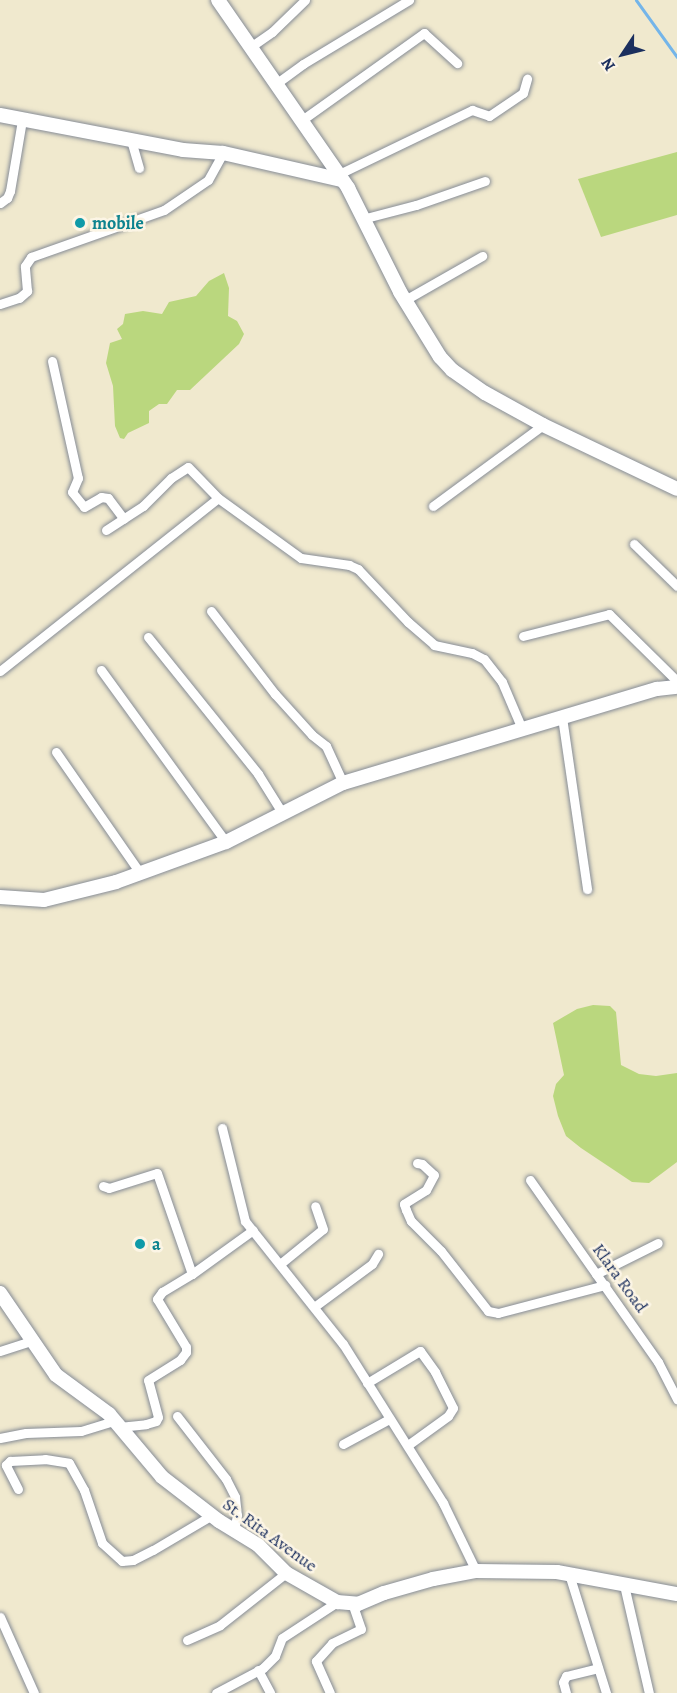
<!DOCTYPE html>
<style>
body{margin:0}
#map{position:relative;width:677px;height:1693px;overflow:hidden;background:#f0e9ce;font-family:Alegreya,serif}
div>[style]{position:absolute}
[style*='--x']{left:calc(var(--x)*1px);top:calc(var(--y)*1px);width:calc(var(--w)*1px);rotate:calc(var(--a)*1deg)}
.green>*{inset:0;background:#bad77e}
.stream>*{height:3px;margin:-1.5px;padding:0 1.5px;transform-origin:1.5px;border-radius:1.5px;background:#74b5e9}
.roads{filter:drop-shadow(0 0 2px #868c96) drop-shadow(0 0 2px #868c96)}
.street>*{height:9px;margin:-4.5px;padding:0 4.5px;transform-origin:4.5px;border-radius:4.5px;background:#fff}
.secondary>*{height:14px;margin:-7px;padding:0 7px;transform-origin:7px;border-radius:7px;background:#fff}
.dots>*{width:16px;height:16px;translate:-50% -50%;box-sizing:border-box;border:3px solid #fcf5e5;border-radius:50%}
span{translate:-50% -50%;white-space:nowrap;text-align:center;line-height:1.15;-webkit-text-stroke:5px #fcf5e5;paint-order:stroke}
.culture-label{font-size:18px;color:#0d838f;font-weight:700}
.left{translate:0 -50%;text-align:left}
.street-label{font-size:18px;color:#1b2f5e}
.north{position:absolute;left:593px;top:24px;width:60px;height:60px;-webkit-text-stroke:4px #fcf5e5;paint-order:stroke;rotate:235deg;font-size:16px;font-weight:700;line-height:24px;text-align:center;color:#1b2f5e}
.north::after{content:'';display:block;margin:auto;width:21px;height:27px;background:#1b2f5e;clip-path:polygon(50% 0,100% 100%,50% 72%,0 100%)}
</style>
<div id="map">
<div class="green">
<div style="clip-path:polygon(677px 152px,677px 215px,601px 237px,578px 179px)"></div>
<div style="clip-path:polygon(224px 273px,229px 288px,228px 316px,237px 321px,244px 334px,239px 344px,190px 390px,177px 390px,167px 404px,159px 404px,149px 411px,149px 423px,128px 433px,124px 439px,120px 438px,115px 426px,113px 386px,106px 363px,110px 343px,122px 339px,117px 329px,123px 324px,125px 314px,143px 311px,162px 314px,169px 302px,196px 296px,209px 281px)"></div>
<div style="clip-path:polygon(593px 1005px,610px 1006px,616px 1012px,621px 1065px,639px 1074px,656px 1076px,677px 1073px,677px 1162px,649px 1183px,632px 1182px,581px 1148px,566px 1136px,558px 1116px,553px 1096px,556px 1084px,564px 1075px,553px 1023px,577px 1009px)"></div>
</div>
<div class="stream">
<div style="--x:636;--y:0;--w:70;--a:54.3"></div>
</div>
<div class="roads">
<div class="street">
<div style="--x:249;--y:48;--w:28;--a:-35"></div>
<div style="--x:272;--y:32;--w:46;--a:-44.1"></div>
<div style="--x:277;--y:83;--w:32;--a:-36"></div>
<div style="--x:303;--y:64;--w:124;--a:-31.1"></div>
<div style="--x:302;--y:120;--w:150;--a:-35.5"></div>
<div style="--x:424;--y:33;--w:45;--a:42.3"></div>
<div style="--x:131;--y:140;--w:29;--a:74"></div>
<div style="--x:339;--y:174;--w:148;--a:-25.7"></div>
<div style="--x:472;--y:110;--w:18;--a:19"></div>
<div style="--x:489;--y:116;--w:41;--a:-34.1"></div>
<div style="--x:523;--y:93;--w:15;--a:-74"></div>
<div style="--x:0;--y:203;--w:9;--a:-36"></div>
<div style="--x:7;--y:198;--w:8;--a:-67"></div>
<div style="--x:10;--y:191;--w:72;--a:-80.4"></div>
<div style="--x:362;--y:219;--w:56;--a:-14.5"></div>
<div style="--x:416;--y:205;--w:73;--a:-19.2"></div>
<div style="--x:405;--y:300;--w:89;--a:-29.7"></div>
<div style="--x:0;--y:304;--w:20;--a:-18"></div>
<div style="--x:19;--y:298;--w:11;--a:-41"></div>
<div style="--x:27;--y:291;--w:25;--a:-95"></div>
<div style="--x:25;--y:266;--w:11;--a:-56"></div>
<div style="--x:31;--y:257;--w:141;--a:-19.5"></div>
<div style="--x:164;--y:210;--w:53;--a:-34.3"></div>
<div style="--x:208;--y:180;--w:31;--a:-61"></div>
<div style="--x:52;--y:361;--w:120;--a:77.5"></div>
<div style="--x:78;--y:478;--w:15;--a:113"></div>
<div style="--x:72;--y:492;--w:19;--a:51"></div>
<div style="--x:84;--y:507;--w:20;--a:-30"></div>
<div style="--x:101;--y:497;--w:7;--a:8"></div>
<div style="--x:108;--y:498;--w:26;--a:53"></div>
<div style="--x:433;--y:506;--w:137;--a:-36.4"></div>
<div style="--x:106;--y:530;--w:44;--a:-33"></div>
<div style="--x:143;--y:506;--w:40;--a:-45"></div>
<div style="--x:171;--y:478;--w:20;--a:-33"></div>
<div style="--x:188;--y:467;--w:43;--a:45.9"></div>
<div style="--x:634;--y:544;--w:60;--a:44.3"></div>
<div style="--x:211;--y:611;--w:105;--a:52.4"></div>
<div style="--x:275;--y:694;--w:55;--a:47.9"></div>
<div style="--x:312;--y:735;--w:18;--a:38"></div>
<div style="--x:326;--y:746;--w:41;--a:65.3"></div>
<div style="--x:523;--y:636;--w:89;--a:-14.3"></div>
<div style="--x:609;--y:614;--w:95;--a:44.6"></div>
<div style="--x:148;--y:637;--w:176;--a:51.2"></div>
<div style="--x:258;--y:774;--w:47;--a:58"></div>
<div style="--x:101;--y:670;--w:213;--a:54"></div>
<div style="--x:0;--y:671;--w:278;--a:-38.4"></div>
<div style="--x:218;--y:498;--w:102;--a:35.9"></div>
<div style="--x:301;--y:558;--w:49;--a:8.3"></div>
<div style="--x:349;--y:565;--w:10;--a:24"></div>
<div style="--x:358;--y:569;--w:73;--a:46.7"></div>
<div style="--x:408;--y:622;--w:35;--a:41"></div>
<div style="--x:434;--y:645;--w:39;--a:12"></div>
<div style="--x:472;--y:653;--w:13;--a:27"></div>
<div style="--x:484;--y:659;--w:29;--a:52"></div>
<div style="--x:502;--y:682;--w:51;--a:66.9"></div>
<div style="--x:562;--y:717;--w:174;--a:81.7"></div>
<div style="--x:56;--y:752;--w:147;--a:55.2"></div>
<div style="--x:222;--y:1128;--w:96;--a:76.1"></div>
<div style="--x:245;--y:1221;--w:157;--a:51.5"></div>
<div style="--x:343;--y:1344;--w:188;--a:57.8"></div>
<div style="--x:443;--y:1503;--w:76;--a:64.1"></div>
<div style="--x:417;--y:1163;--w:5;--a:11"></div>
<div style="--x:422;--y:1164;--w:16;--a:43"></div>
<div style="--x:434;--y:1175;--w:17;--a:118"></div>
<div style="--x:426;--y:1190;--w:26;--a:148"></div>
<div style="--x:404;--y:1204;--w:6;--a:72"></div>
<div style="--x:406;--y:1210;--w:12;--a:66"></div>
<div style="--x:411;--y:1221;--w:42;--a:45"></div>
<div style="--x:441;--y:1251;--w:76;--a:51.9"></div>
<div style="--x:488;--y:1311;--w:10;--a:11"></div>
<div style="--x:498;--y:1313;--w:111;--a:-14.7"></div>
<div style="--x:530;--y:1180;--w:223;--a:54.9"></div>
<div style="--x:658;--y:1362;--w:42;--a:62.8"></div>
<div style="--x:103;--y:1186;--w:6;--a:18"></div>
<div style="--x:109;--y:1188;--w:50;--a:-17.4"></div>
<div style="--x:157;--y:1173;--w:107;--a:70.9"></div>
<div style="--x:192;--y:1274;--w:75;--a:-35.8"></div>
<div style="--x:280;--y:1264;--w:55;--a:-39.1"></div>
<div style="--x:323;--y:1229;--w:24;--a:-109"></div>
<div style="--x:596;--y:1274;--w:69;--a:-26.6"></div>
<div style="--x:314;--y:1307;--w:72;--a:-36.6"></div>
<div style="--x:372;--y:1264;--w:12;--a:-59"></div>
<div style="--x:0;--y:1351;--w:35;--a:-18"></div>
<div style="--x:367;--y:1383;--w:62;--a:-31.1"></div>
<div style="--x:420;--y:1351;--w:26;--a:54"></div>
<div style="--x:435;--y:1372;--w:40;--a:63.4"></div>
<div style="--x:453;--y:1408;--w:9;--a:122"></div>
<div style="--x:448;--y:1416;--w:49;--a:144.1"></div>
<div style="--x:177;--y:1416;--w:80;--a:52.1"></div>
<div style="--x:226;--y:1479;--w:20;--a:63"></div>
<div style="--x:235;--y:1497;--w:18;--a:84"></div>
<div style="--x:237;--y:1515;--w:15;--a:101"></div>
<div style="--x:119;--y:1427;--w:27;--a:-6"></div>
<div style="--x:146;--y:1424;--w:10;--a:-17"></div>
<div style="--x:156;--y:1421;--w:4;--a:-63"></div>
<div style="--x:158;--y:1417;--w:38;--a:-105"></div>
<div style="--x:148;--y:1380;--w:38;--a:-32"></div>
<div style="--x:180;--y:1360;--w:10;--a:-53"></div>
<div style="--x:186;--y:1352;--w:5;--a:-90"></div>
<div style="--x:186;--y:1347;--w:56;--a:-121.1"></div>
<div style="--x:157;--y:1299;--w:9;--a:-54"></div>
<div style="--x:162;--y:1292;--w:35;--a:-31"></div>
<div style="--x:0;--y:1438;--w:26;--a:-11"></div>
<div style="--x:26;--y:1433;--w:55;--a:-2.1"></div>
<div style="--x:81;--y:1431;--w:34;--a:-17"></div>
<div style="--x:343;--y:1444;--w:52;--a:-28.5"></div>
<div style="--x:18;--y:1489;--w:27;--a:-117"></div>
<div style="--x:6;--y:1465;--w:6;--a:-45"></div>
<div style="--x:10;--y:1461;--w:35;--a:-3"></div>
<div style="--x:45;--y:1459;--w:24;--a:9"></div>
<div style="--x:69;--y:1463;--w:31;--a:61"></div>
<div style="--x:84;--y:1490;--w:56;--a:71.2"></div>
<div style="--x:102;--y:1543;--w:27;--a:42"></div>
<div style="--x:122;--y:1561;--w:11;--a:-5"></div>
<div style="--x:133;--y:1560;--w:22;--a:-27"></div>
<div style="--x:153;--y:1550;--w:69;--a:-30.7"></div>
<div style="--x:569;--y:1574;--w:125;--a:72.7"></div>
<div style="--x:624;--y:1585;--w:111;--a:77"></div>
<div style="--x:0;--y:1617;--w:83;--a:65.9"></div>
<div style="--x:187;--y:1640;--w:36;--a:-24"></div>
<div style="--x:220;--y:1625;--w:84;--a:-38.2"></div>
<div style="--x:258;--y:1670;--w:26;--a:62"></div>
<div style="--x:216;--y:1693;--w:53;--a:-28"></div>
<div style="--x:263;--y:1668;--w:17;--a:-45"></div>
<div style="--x:275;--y:1656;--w:19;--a:-69"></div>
<div style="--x:282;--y:1638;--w:66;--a:-33.2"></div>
<div style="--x:330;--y:1693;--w:35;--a:-114"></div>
<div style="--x:316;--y:1661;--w:24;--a:-48"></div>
<div style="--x:332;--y:1643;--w:32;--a:-26"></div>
<div style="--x:361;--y:1629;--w:28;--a:-109"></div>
<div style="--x:566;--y:1693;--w:11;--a:-105"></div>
<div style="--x:563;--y:1682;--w:7;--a:-63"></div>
<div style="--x:566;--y:1676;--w:33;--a:-14"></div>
</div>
<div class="secondary">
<div style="--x:218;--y:0;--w:229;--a:55.3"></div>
<div style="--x:348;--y:188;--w:116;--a:63.4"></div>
<div style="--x:400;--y:292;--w:76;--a:58.4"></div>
<div style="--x:440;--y:357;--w:18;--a:47"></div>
<div style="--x:452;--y:370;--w:40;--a:34.9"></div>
<div style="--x:485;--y:393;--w:66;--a:28.9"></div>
<div style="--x:543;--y:425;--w:148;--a:25.5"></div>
<div style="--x:0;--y:115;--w:186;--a:10.8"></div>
<div style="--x:183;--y:150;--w:40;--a:4.3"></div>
<div style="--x:223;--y:153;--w:122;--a:12.8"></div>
<div style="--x:0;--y:897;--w:44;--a:3.9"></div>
<div style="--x:44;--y:900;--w:74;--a:-14"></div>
<div style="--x:116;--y:882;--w:117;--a:-20"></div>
<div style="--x:226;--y:842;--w:131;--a:-26.8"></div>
<div style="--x:343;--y:783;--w:328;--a:-16.7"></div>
<div style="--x:657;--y:689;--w:20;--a:-6"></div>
<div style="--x:0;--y:1293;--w:99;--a:55.7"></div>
<div style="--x:56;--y:1375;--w:66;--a:36.3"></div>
<div style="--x:109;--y:1414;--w:82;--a:49.9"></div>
<div style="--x:162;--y:1477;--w:72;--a:37.7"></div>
<div style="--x:219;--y:1521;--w:46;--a:31.6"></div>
<div style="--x:258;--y:1545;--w:40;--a:45"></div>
<div style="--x:286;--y:1573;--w:59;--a:29.6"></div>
<div style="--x:337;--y:1602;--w:21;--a:5"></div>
<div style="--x:358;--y:1604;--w:28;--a:-23"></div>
<div style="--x:384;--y:1593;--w:51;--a:-15.9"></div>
<div style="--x:433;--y:1579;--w:44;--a:-10.5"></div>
<div style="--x:476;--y:1571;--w:81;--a:0.7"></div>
<div style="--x:557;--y:1572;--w:122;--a:10.4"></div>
</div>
</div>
<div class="dots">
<div style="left:80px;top:223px;background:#0f9aa8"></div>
<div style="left:140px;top:1244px;background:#0f9aa8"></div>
</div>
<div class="culture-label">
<span class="left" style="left:92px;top:223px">mobile</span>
<span class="left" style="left:152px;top:1244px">a</span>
</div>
<div class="street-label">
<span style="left:620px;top:1278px;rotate:54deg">Klara Road</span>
<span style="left:270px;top:1535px;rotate:36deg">St. Rita Avenue</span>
</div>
<div class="north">N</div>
</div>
